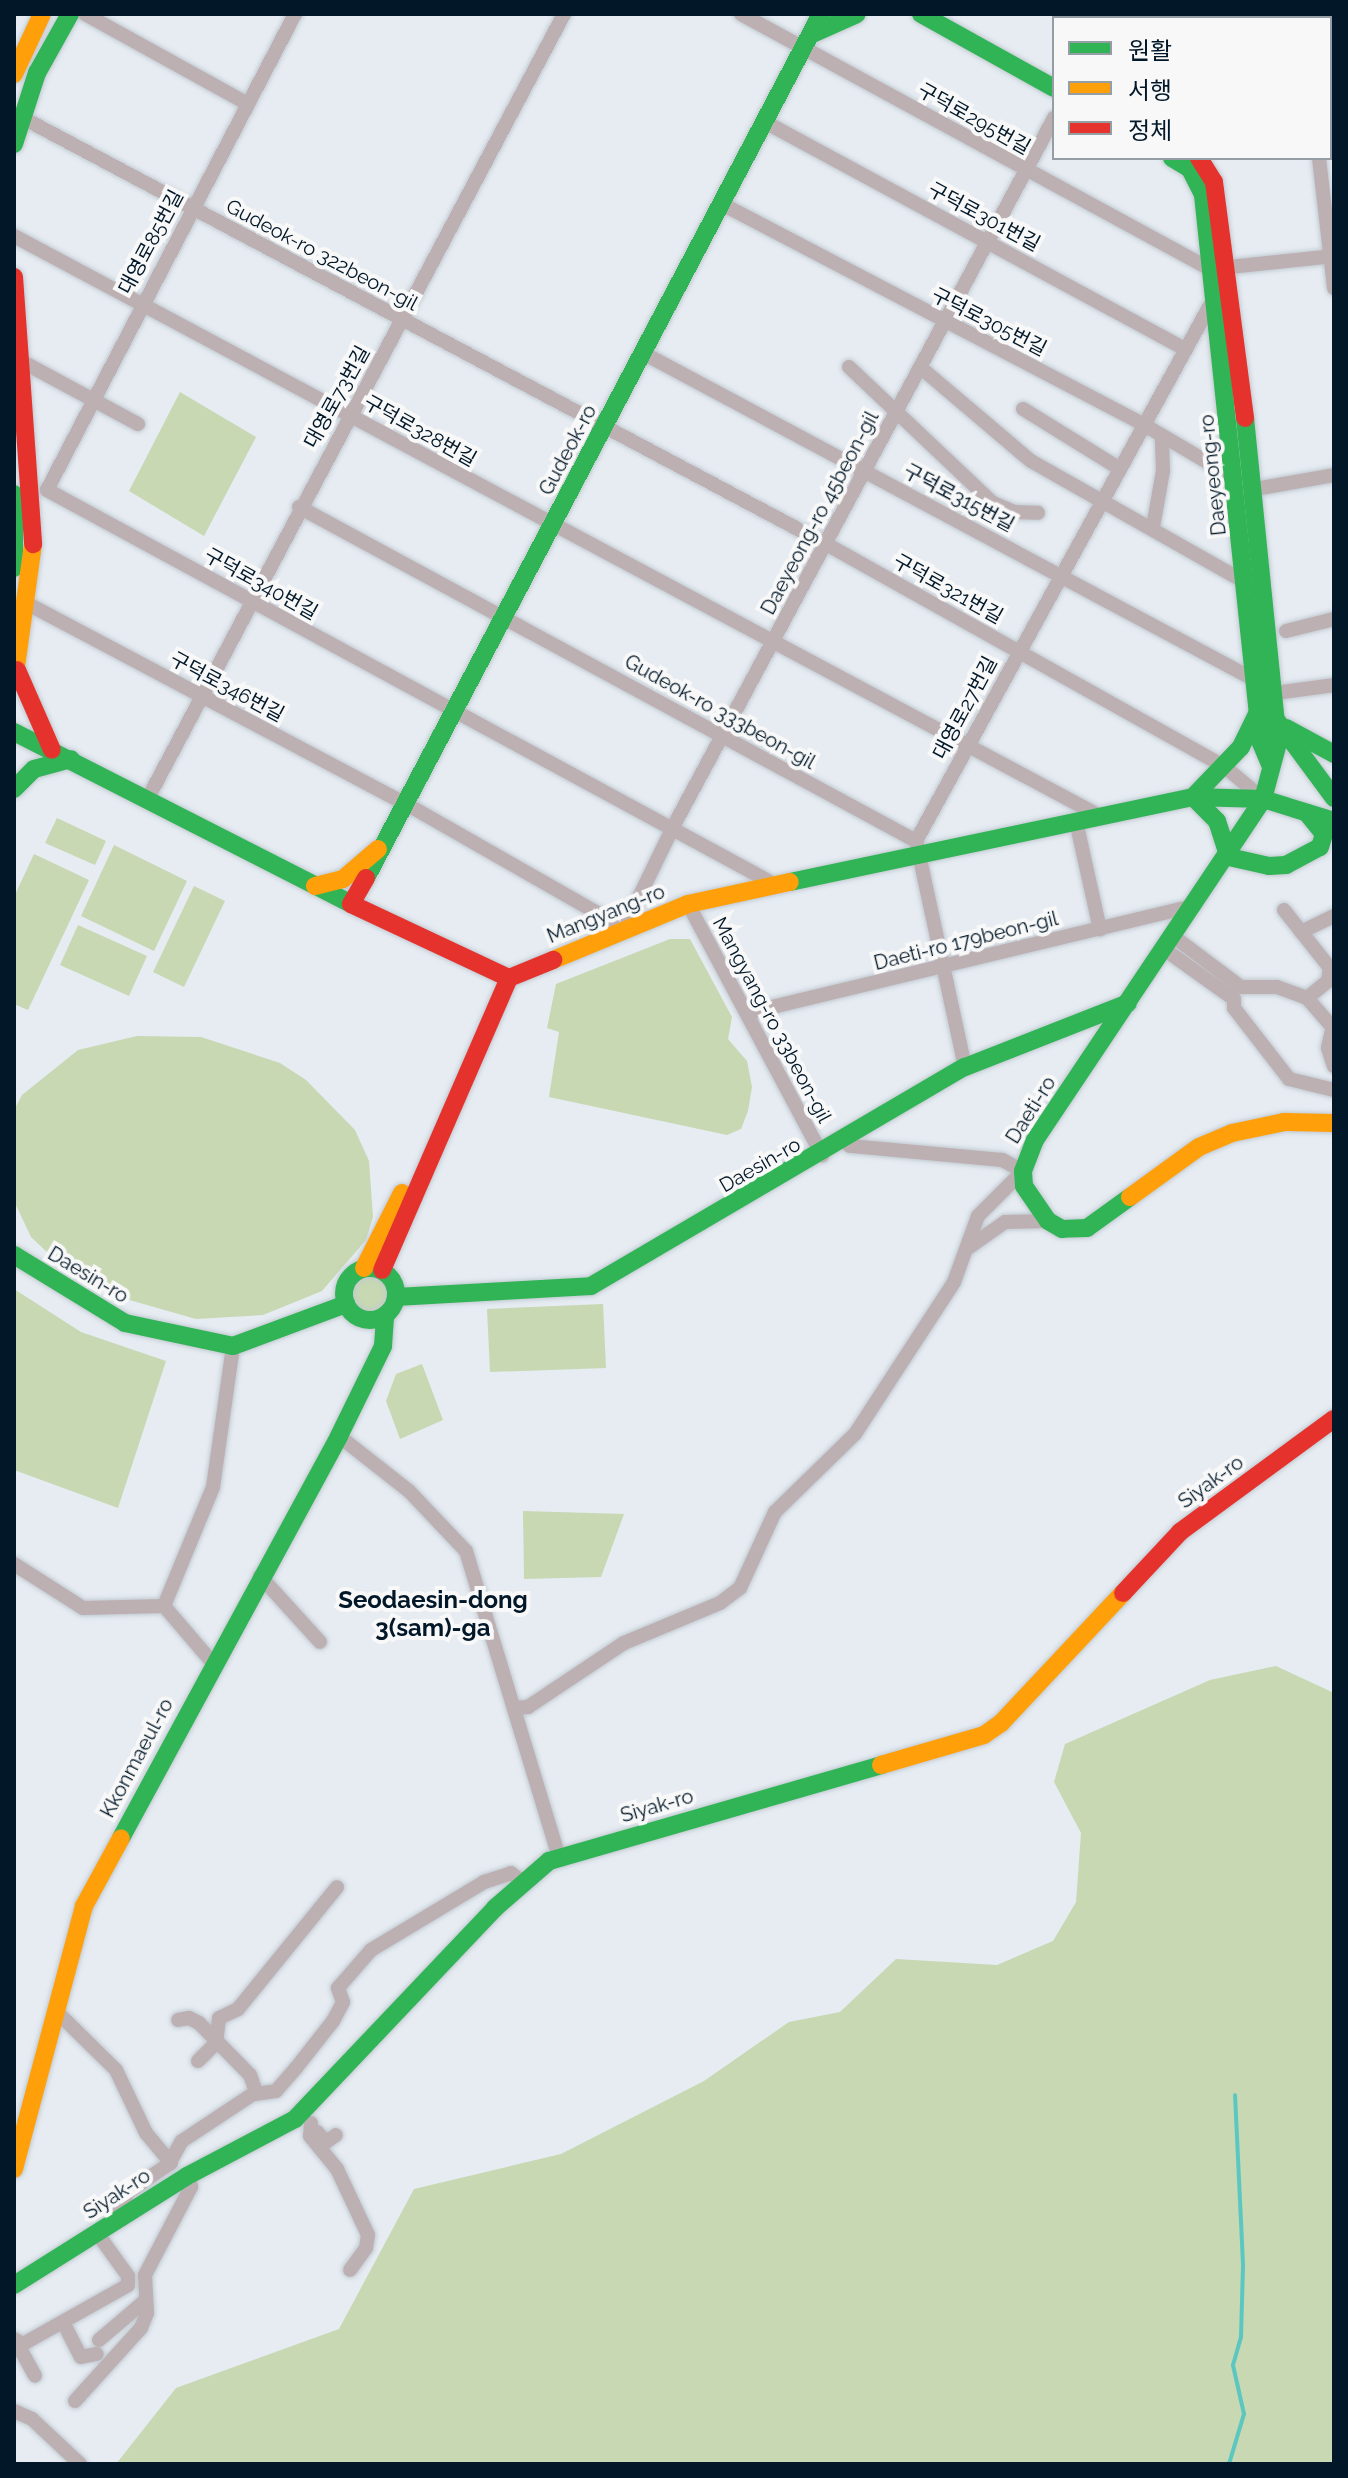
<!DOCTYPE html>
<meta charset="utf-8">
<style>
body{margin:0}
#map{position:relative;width:1348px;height:2478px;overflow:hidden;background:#e6ecf2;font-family:Raleway,"Noto Sans KR",sans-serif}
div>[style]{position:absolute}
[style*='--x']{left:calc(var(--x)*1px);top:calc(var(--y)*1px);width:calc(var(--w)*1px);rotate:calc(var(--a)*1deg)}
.green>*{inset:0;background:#c7d8b3}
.round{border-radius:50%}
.stream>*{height:4px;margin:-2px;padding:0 2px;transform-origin:2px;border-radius:2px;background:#5cc7c0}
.roads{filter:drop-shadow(0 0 2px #c2cad1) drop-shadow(0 0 2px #c2cad1)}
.street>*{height:14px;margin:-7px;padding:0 7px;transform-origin:7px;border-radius:7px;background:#bcb0b3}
.fast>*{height:18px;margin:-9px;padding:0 9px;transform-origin:9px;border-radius:9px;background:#30b455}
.fast>.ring{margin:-9px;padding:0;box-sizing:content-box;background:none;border:18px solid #30b455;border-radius:50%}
.slow>*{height:18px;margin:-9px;padding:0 9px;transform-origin:9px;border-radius:9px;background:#ff9f0a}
.jam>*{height:18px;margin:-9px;padding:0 9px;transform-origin:9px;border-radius:9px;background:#e5322d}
span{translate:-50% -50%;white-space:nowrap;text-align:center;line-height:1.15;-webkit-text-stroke:8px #f8f8f8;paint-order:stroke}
.street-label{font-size:20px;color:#021829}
.quarter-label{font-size:24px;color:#021829;font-weight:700}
.frame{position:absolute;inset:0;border:16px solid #021829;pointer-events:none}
.legend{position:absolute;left:1052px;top:16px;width:280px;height:144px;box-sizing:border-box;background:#f8f8f8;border:2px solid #969ea5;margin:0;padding:10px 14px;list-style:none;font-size:24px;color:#021829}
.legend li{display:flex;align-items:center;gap:16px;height:40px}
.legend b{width:40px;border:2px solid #969ea5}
</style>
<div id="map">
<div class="green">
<div style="clip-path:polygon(180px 392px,256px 437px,204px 536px,129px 491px)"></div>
<div style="clip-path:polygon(57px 818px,106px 841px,95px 865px,45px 843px)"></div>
<div style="clip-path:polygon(114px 845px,187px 881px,154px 951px,81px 916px)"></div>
<div style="clip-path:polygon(34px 854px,89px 880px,28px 1010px,14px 1004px,14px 897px)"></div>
<div style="clip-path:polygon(194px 886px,225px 901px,184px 987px,153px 972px)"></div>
<div style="clip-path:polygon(78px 925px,147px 956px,129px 996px,60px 965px)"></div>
<div style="clip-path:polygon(670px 939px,690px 939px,732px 1017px,728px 1039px,747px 1061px,752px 1087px,748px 1111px,741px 1129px,727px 1135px,549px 1097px,559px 1032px,547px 1028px,556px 984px)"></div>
<div style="clip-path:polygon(137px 1036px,201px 1037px,280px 1063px,306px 1080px,355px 1130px,369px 1161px,373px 1217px,366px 1240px,322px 1291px,263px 1315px,196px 1319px,112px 1295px,67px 1271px,31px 1237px,14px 1201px,14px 1110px,22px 1095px,78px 1050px)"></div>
<div class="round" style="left:353px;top:1277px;width:34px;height:34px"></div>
<div style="clip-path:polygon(14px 1289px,81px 1332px,166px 1361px,118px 1508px,14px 1470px)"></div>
<div style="clip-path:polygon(603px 1304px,606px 1368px,490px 1372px,487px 1309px)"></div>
<div style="clip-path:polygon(422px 1364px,443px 1420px,400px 1439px,386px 1401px,396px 1374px)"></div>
<div style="clip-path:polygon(523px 1511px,624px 1514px,601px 1577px,524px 1579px)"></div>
<div style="clip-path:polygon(1276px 1666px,1334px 1693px,1334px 2464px,116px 2464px,176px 2388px,339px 2329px,414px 2189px,561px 2154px,704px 2081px,789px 2022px,840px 2012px,896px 1959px,997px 1965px,1053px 1941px,1076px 1902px,1081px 1833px,1054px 1782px,1065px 1744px,1210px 1680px)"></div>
</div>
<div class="stream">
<div style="--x:1229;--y:2464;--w:52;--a:-73.3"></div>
<div style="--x:1244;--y:2414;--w:50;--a:-102.7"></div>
<div style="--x:1233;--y:2365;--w:29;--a:-74"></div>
<div style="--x:1241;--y:2337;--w:73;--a:-88.4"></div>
<div style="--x:1243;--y:2264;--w:169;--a:-92.7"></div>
</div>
<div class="roads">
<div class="street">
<div style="--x:85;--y:14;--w:184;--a:28.9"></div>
<div style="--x:741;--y:14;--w:534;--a:28.53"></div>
<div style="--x:1210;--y:269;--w:125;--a:-6"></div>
<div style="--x:1262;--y:14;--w:4;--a:90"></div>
<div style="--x:1303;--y:14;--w:4;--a:63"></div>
<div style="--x:1109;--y:18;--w:4;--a:-63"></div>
<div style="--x:1330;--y:55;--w:5;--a:37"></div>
<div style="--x:1330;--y:109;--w:6;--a:45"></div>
<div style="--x:21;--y:117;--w:913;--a:27.94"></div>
<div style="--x:828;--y:545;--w:455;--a:29.2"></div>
<div style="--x:1225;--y:767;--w:50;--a:40.1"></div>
<div style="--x:765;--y:122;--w:475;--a:28.4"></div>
<div style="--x:1319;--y:158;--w:131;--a:83.4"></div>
<div style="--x:722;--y:204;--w:473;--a:27.6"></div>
<div style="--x:1141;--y:423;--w:110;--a:30.5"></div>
<div style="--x:14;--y:236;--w:1231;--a:28.11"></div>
<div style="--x:643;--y:353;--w:694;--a:28.12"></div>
<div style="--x:21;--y:361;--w:133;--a:28.3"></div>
<div style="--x:849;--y:367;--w:198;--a:43.4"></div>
<div style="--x:993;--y:503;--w:23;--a:23"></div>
<div style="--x:1014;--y:512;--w:24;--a:2"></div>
<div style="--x:920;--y:367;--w:145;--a:40.3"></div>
<div style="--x:1031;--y:461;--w:246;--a:29.5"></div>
<div style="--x:1023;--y:409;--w:110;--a:31.7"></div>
<div style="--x:1255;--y:489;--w:80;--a:-10"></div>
<div style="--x:47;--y:490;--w:827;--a:28.46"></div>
<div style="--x:47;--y:490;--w:537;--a:-62.48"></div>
<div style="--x:299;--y:507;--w:702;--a:28.43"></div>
<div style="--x:1153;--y:527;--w:57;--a:-79.9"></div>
<div style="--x:1163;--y:471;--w:35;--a:-92"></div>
<div style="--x:28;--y:604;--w:430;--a:27.9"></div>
<div style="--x:408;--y:805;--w:249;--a:29.7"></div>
<div style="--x:624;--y:928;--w:112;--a:-64.1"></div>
<div style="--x:673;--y:827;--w:805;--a:-61.75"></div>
<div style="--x:1286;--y:631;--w:49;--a:-14"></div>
<div style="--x:1275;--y:693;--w:60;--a:-7.7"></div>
<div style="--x:147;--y:800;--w:890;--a:-62.05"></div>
<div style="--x:1076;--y:821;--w:111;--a:77.5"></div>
<div style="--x:688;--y:904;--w:285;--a:61.9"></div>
<div style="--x:1284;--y:910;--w:74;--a:51.6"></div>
<div style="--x:1330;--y:968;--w:13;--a:99"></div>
<div style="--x:1328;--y:981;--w:27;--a:141"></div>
<div style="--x:1301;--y:932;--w:37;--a:-26"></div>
<div style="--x:1173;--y:936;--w:85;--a:36.9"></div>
<div style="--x:1241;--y:987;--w:36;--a:0"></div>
<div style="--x:1277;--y:987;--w:32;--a:20"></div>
<div style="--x:1307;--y:998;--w:41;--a:48.9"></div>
<div style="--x:1164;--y:949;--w:86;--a:35.5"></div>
<div style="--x:1234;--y:999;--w:9;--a:90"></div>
<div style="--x:1234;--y:1008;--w:90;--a:52.2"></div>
<div style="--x:1289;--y:1079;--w:46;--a:13.7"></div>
<div style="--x:747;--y:1013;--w:460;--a:-13.5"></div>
<div style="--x:1332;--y:1030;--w:18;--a:103"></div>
<div style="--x:1328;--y:1048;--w:19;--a:72"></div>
<div style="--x:965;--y:1067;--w:231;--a:-102.2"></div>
<div style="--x:916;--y:841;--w:619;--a:-61.24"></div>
<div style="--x:968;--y:1248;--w:45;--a:-35.1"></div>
<div style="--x:1005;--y:1222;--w:43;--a:-1.3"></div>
<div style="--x:339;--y:1436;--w:89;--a:38.2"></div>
<div style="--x:409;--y:1491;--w:83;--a:46.5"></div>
<div style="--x:466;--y:1551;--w:320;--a:73.1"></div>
<div style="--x:14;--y:1564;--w:82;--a:32.5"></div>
<div style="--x:83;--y:1608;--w:81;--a:-1.4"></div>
<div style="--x:260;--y:1576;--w:89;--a:47.7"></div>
<div style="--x:164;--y:1606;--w:129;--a:-67.6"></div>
<div style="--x:213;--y:1487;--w:142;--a:-81.9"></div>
<div style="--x:164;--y:1606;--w:74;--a:49.4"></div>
<div style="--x:515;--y:1708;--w:13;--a:-4"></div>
<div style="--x:528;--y:1707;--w:115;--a:-33.7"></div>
<div style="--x:624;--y:1643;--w:104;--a:-22.6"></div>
<div style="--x:720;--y:1603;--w:25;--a:-37"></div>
<div style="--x:740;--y:1588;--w:84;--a:-65.3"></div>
<div style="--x:775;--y:1512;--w:112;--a:-44.3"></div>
<div style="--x:855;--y:1434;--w:181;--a:-56.9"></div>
<div style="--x:954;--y:1282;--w:70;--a:-70"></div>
<div style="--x:978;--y:1216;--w:64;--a:-45"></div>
<div style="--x:1023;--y:1171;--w:24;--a:-152"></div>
<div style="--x:1002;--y:1160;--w:153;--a:-174.7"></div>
<div style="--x:850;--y:1146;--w:8;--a:-140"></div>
<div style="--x:56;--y:2011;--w:84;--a:44.5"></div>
<div style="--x:116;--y:2070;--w:70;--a:64.5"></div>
<div style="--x:146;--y:2133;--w:39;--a:50"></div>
<div style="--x:198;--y:2061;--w:25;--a:-45"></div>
<div style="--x:216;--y:2043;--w:25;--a:-83"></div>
<div style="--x:219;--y:2018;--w:21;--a:-25"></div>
<div style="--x:238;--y:2009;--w:157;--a:-50.9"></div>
<div style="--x:255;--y:2094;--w:21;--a:-8"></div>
<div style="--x:276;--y:2091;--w:30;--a:-49"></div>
<div style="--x:296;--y:2068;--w:60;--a:-51.8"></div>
<div style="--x:333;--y:2021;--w:21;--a:-62"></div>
<div style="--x:343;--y:2002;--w:15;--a:-110"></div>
<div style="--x:338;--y:1988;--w:50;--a:-49"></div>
<div style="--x:371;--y:1950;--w:132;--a:-31"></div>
<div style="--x:484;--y:1882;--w:28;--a:-18"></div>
<div style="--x:511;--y:1873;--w:16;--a:38"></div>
<div style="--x:311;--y:2123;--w:13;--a:94"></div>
<div style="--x:310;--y:2136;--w:43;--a:50.7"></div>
<div style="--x:337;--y:2169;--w:73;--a:64.8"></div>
<div style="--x:368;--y:2235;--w:13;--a:99"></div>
<div style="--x:366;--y:2248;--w:27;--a:126"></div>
<div style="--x:317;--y:2132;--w:13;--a:48"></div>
<div style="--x:326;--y:2142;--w:12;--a:-35"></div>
<div style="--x:115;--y:2220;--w:31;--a:-65"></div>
<div style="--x:128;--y:2192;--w:50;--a:-34.3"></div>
<div style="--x:169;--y:2164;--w:26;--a:-61"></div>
<div style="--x:182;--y:2141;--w:89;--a:-33.5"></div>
<div style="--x:256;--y:2092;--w:18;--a:-109"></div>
<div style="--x:250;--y:2075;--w:73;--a:-134.4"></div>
<div style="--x:199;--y:2023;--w:11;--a:-153"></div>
<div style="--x:189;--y:2018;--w:11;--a:170"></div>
<div style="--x:63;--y:2322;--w:39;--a:63"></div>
<div style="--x:81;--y:2357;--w:16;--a:-11"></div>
<div style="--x:14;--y:2339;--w:10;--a:29"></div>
<div style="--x:23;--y:2344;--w:120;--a:-29.3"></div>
<div style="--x:128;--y:2285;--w:9;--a:-90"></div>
<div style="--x:128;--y:2276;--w:53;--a:-125.8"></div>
<div style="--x:99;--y:2340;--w:60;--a:-40.3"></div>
<div style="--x:14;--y:2347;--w:4;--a:-27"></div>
<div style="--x:18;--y:2345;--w:35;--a:61"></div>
<div style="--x:75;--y:2401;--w:98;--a:-47.9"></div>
<div style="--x:141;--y:2328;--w:16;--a:-68"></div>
<div style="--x:147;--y:2313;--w:38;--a:-93"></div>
<div style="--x:145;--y:2275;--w:99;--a:-62.4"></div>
<div style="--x:191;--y:2187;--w:12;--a:-99"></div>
<div style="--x:14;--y:2411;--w:20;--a:24"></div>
<div style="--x:32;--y:2419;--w:66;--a:43.2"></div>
</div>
<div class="fast">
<div style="--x:921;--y:14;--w:152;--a:29.1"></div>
<div style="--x:1190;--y:14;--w:4;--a:76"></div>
<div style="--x:810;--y:35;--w:51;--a:-24.1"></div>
<div style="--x:14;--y:144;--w:75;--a:-72.1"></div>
<div style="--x:37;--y:73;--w:68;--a:-60.8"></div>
<div style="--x:1172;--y:158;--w:21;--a:31"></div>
<div style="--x:1190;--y:169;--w:29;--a:63"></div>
<div style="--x:1203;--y:195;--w:551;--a:83.96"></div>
<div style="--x:1261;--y:743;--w:23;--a:67"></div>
<div style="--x:14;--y:494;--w:74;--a:90"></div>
<div style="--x:1257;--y:714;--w:37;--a:116"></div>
<div style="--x:1241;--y:747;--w:69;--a:133.8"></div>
<div style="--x:1193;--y:797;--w:34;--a:45"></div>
<div style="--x:1217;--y:821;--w:38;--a:72"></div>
<div style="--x:1229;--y:857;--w:41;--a:12.7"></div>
<div style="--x:1269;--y:866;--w:17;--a:-3"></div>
<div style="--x:1286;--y:865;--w:38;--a:-28"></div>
<div style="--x:1320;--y:847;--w:14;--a:-73"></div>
<div style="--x:1324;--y:834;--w:27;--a:-129"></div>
<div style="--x:1277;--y:721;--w:96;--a:53.5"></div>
<div style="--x:1286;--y:728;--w:55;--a:28.4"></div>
<div style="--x:14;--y:732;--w:378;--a:27"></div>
<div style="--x:14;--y:789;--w:28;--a:-45"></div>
<div style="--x:34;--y:769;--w:38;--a:-15"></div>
<div style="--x:366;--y:878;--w:976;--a:-62.23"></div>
<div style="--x:790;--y:882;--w:412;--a:-11.9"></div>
<div style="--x:1193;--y:797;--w:70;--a:1.6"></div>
<div style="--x:1263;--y:799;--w:74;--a:17.2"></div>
<div style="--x:1130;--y:1197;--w:53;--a:144.2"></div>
<div style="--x:1087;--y:1228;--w:25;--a:178"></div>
<div style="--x:1062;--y:1229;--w:16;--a:-150"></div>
<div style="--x:1048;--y:1221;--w:42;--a:-124.4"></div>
<div style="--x:1024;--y:1186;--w:15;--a:-94"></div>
<div style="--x:1023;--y:1171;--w:33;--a:-69"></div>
<div style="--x:1035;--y:1140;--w:410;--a:-56.2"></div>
<div style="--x:1263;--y:799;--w:58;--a:-75"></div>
<div style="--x:1278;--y:743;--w:327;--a:-95.8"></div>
<div style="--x:14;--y:1255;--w:130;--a:31.5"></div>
<div style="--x:125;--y:1323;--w:110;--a:12"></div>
<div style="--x:233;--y:1346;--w:121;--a:-20.4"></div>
<div class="ring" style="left:344px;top:1268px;width:34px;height:34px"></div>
<div style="--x:396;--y:1297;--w:195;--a:-3.2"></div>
<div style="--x:591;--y:1286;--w:433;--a:-30.4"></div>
<div style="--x:965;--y:1067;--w:175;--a:-21.4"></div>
<div style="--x:121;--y:1838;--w:457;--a:-61.5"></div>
<div style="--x:339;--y:1436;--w:100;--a:-63.9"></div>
<div style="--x:383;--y:1346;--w:31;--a:-86"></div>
<div style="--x:14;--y:2285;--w:204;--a:-32.2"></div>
<div style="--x:187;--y:2176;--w:122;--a:-27.8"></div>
<div style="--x:295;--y:2119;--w:291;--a:-46.5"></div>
<div style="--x:495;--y:1908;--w:72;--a:-41"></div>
<div style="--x:549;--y:1861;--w:346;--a:-16.1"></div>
</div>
<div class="slow">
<div style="--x:14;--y:74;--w:66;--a:-65"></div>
<div style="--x:14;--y:681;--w:138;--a:-82.1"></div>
<div style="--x:315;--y:886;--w:29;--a:-14"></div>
<div style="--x:343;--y:879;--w:46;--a:-40.6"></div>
<div style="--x:553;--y:960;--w:146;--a:-22.5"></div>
<div style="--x:688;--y:904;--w:104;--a:-12.2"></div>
<div style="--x:1130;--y:1197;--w:85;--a:-35.9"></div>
<div style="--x:1199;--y:1147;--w:36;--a:-23"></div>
<div style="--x:1232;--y:1133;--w:53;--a:-11.9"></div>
<div style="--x:1284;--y:1122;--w:50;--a:1.1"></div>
<div style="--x:364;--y:1268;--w:84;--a:-63.1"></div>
<div style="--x:881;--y:1765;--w:107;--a:-16.2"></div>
<div style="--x:984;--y:1735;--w:21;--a:-35"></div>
<div style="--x:1001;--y:1723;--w:178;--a:-46.8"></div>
<div style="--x:14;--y:2169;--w:272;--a:-75.1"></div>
<div style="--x:84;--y:1906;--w:77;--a:-61.4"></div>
</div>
<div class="jam">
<div style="--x:1199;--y:158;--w:28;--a:58"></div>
<div style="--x:1214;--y:182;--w:238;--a:82.5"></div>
<div style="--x:14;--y:277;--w:268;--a:85.9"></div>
<div style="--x:17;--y:670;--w:87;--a:66.4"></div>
<div style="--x:366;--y:878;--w:30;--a:120"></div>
<div style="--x:351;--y:904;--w:174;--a:25.1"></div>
<div style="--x:509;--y:978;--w:48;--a:-22.2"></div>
<div style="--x:382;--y:1270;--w:318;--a:-66.5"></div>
<div style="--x:1123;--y:1593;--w:83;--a:-46.9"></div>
<div style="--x:1180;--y:1532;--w:191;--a:-36.3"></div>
</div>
</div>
<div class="street-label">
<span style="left:974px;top:119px;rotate:29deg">구덕로295번길</span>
<span style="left:984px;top:217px;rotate:28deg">구덕로301번길</span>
<span style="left:151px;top:242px;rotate:-62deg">대영로85번길</span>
<span style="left:322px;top:255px;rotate:28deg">Gudeok-ro 322beon-gil</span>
<span style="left:989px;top:322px;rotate:27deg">구덕로305번길</span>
<span style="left:337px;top:397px;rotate:-61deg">대영로73번길</span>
<span style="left:420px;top:431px;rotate:29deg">구덕로328번길</span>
<span style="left:568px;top:450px;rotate:-62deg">Gudeok-ro</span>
<span style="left:1213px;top:475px;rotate:-96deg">Daeyeong-ro</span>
<span style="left:959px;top:498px;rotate:28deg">구덕로315번길</span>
<span style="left:820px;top:513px;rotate:-62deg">Daeyeong-ro 45beon-gil</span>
<span style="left:261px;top:584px;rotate:29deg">구덕로340번길</span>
<span style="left:948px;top:589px;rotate:29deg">구덕로321번길</span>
<span style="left:227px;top:687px;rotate:28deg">구덕로346번길</span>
<span style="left:965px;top:708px;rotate:-62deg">대영로27번길</span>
<span style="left:720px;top:712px;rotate:29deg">Gudeok-ro 333beon-gil</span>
<span style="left:606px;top:914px;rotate:-22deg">Mangyang-ro</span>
<span style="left:966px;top:941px;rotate:-14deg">Daeti-ro 179beon-gil</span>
<span style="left:772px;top:1020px;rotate:62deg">Mangyang-ro 33beon-gil</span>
<span style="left:1031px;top:1110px;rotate:-58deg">Daeti-ro</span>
<span style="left:760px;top:1165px;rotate:-30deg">Daesin-ro</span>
<span style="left:88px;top:1275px;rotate:31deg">Daesin-ro</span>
<span style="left:1211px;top:1482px;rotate:-36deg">Siyak-ro</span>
<span style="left:137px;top:1758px;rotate:-62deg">Kkonmaeul-ro</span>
<span style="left:657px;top:1806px;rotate:-16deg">Siyak-ro</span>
<span style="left:117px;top:2194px;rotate:-33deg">Siyak-ro</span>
</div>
<div class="quarter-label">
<span style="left:433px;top:1614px">Seodaesin-dong<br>3(sam)-ga</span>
</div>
<div class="frame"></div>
<ul class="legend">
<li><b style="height:10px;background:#30b455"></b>원활</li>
<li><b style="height:10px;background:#ff9f0a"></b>서행</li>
<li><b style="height:10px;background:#e5322d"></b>정체</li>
</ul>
</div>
